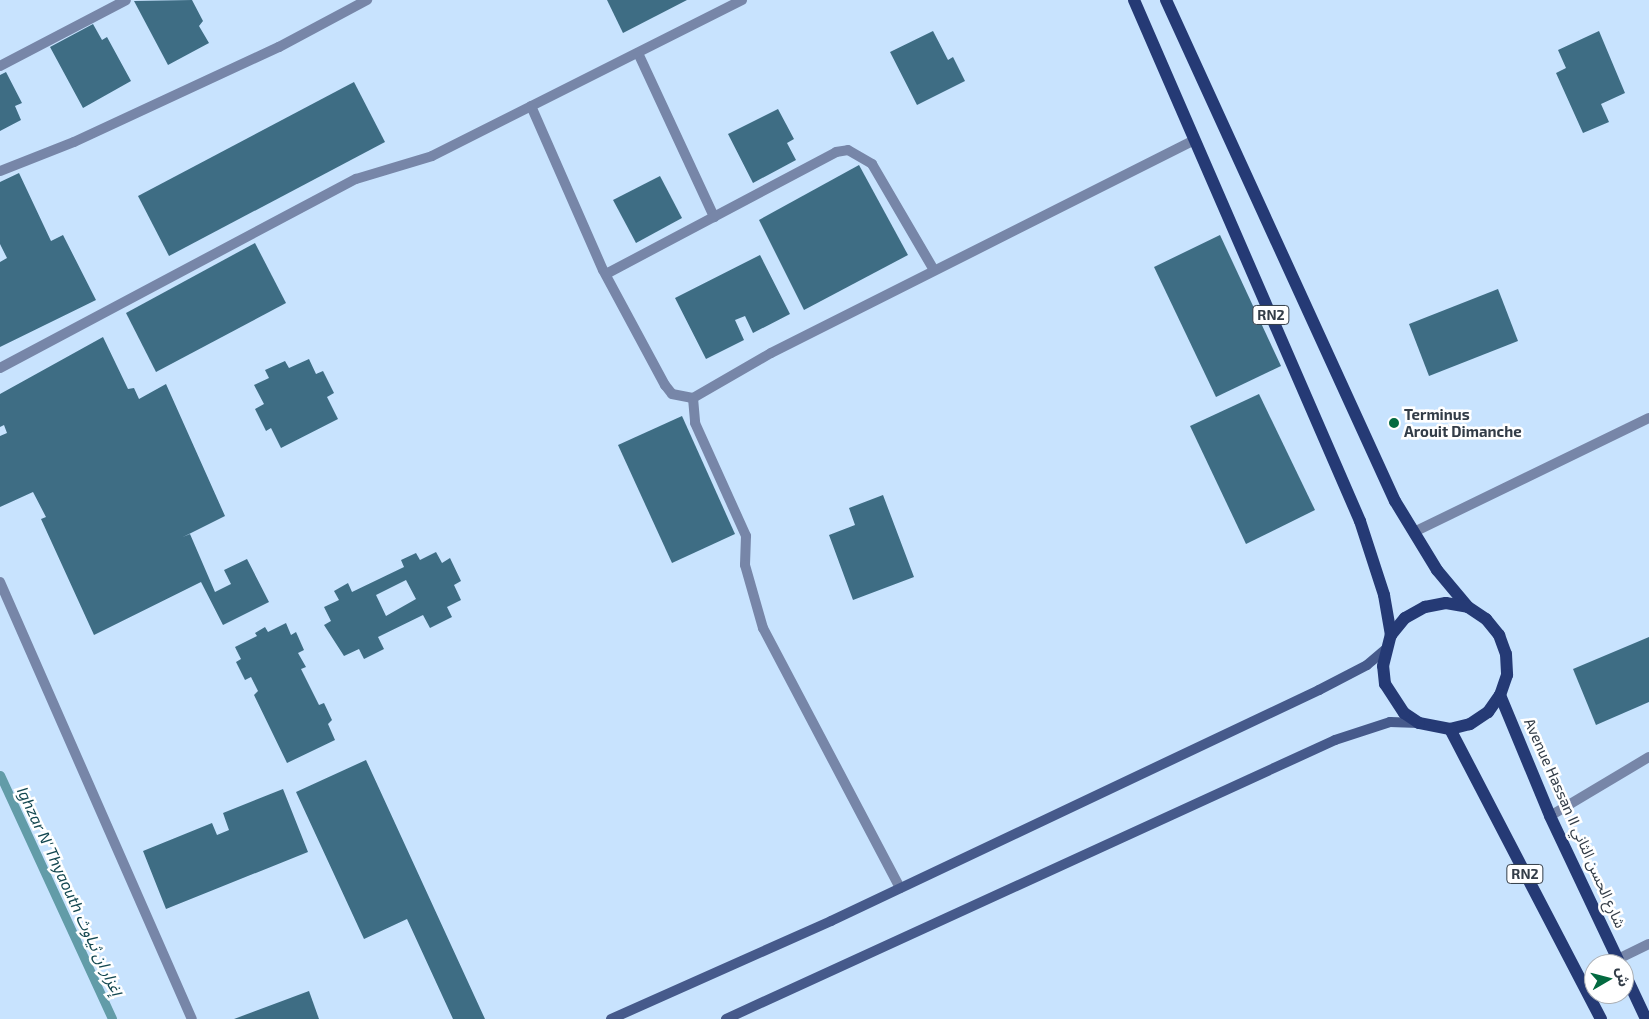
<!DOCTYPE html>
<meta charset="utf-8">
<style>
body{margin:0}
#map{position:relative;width:1649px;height:1019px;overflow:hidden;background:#c8e3fe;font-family:"Exo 2","Noto Sans Arabic",sans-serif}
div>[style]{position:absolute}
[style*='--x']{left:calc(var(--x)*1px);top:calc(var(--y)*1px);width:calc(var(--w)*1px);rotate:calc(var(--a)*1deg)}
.stream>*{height:9px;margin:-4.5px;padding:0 4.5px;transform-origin:4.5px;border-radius:4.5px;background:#629ca8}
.building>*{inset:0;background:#3e6d84}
.street>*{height:10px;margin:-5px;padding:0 5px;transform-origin:5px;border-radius:5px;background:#7786a8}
.secondary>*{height:10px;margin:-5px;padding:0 5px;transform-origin:5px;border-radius:5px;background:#465a8b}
.primary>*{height:12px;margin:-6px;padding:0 6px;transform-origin:6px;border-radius:6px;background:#253a75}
.dots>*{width:14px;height:14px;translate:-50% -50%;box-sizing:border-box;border:2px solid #fff;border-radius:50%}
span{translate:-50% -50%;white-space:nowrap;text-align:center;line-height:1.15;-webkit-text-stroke:5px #fff;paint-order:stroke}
.shield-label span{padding:1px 4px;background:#fff;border:1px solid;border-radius:4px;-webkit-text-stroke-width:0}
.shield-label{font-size:14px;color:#333d48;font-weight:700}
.poi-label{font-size:15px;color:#333d48;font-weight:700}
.left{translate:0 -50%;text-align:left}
.street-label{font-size:15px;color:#333d48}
.water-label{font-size:16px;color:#144851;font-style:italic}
.north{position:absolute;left:1584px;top:954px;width:50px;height:50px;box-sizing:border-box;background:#fff;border:1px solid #adb1b6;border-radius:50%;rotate:82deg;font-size:14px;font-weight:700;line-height:20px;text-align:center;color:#333d48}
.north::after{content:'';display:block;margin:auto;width:18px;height:22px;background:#036a40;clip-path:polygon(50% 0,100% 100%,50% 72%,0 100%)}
</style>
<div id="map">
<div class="stream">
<div style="--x:0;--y:775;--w:268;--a:65.3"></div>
</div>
<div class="building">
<div style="clip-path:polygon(192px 0,203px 21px,199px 26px,209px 43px,168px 65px,134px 1px)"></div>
<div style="clip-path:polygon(607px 0,687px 0,623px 33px)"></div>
<div style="clip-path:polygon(93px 24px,102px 40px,107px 37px,131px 81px,83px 108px,50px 47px)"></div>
<div style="clip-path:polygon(933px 31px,948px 60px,953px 57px,965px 81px,917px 105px,890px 52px)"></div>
<div style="clip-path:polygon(1599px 31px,1625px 93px,1601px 104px,1609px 122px,1583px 133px,1556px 73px,1566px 68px,1558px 50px)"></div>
<div style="clip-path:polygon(6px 72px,22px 103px,15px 106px,21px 120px,0 131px,0 75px)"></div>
<div style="clip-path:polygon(354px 82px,385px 142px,169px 256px,138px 196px)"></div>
<div style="clip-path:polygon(778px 109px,794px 139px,787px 143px,796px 160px,753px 183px,728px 134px)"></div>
<div style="clip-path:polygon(859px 165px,908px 255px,804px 310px,759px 220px)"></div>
<div style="clip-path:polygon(19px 173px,51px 241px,63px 235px,96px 300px,0 347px,0 262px,7px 258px,0 244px,0 182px)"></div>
<div style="clip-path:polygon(660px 176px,682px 218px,636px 243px,613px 200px)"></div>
<div style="clip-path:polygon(1220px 235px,1281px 366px,1216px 397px,1154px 267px)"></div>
<div style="clip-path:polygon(255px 243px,286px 303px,156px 372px,126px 313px)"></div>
<div style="clip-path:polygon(760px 255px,790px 314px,753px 333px,745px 316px,735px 320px,744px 340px,706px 359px,675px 298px)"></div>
<div style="clip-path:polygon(1498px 289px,1518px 341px,1429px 376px,1409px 324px)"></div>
<div style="clip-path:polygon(103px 337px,128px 389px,134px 388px,139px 399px,166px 384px,225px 516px,183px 537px,190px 534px,215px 592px,231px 584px,224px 570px,247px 559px,269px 602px,223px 625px,201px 582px,94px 635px,41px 519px,46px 517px,33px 492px,0 507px,0 436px,7px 433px,4px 425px,0 427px,0 394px)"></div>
<div style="clip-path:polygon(309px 359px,316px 374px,323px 371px,334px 393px,327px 397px,338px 419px,281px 448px,271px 428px,266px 431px,255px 409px,264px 404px,254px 385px,269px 378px,265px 370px,285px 361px,289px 368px)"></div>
<div style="clip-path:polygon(1259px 394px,1315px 510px,1246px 544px,1190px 426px)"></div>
<div style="clip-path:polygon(682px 416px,735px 534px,672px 563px,618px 445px)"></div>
<div style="clip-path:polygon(883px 495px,914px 577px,853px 600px,829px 535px,855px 525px,849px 508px)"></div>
<div style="clip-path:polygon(evenodd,436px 552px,442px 563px,450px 558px,461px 581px,454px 585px,461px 600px,447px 607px,452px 617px,430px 628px,423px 615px,378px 637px,384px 649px,364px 659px,359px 649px,344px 656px,324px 625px,331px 621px,324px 607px,339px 600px,334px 591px,348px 583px,352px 592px,404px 567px,401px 560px,416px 553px,420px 560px,436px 552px,406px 580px,416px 599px,386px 616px,376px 595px,406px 580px)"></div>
<div style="clip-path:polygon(286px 623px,291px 635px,296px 632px,304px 650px,298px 653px,306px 667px,301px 669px,319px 705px,324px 703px,332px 720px,328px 724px,335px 740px,287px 763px,254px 695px,258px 691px,251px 677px,245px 680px,236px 662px,241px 659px,235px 647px,257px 636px,255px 633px,265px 627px,268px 632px)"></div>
<div style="clip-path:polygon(1649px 637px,1649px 702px,1596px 725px,1573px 669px)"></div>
<div style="clip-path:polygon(366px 760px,485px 1019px,453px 1019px,407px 919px,364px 939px,296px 792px)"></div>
<div style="clip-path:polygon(283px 789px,308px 852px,166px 909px,143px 851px,212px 823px,217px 835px,229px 830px,223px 813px)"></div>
<div style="clip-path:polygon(309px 991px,319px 1019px,234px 1019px)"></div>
</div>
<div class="street">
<div style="--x:638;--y:53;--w:181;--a:65.1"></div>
<div style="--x:0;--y:66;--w:142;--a:-27.6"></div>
<div style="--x:531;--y:106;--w:179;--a:66.3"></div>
<div style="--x:603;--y:270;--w:131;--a:61.7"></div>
<div style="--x:665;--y:385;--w:11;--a:52"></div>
<div style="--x:672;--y:394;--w:21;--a:11"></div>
<div style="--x:693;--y:398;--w:90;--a:-30"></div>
<div style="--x:771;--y:353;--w:474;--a:-26.7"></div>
<div style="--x:0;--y:171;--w:79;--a:-21.4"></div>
<div style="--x:74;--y:142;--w:226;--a:-24.9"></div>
<div style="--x:279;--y:47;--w:100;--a:-28.1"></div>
<div style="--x:606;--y:274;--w:260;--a:-27.9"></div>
<div style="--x:836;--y:152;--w:12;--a:-9"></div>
<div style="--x:848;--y:150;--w:28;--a:30"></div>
<div style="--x:872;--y:164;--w:123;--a:59.7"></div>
<div style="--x:0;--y:368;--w:403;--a:-28"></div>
<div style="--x:356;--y:179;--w:79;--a:-16.8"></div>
<div style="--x:432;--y:156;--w:347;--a:-26.7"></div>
<div style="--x:693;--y:398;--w:25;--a:85"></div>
<div style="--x:695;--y:423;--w:124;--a:65.7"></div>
<div style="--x:746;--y:536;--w:29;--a:92"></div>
<div style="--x:745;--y:565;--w:66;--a:74.1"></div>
<div style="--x:763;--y:628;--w:294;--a:62.2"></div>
<div style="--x:1414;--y:532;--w:261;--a:-25.9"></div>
<div style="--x:0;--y:582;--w:477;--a:66.3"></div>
<div style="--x:1550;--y:816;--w:115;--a:-30.8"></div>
<div style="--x:1618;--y:959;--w:34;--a:-26"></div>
</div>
<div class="secondary">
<div style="--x:611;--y:1019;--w:241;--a:-24"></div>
<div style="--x:831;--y:921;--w:540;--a:-25.33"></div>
<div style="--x:1319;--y:690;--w:54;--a:-27.5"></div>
<div style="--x:1367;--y:665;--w:25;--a:-40"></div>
<div style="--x:726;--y:1019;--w:670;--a:-24.61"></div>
<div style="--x:1335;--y:740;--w:58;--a:-18.1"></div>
<div style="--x:1390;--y:722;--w:29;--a:2"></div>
</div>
<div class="primary">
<div style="--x:1134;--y:0;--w:568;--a:66.55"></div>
<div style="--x:1360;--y:521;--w:78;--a:72"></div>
<div style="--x:1384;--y:595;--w:41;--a:80.1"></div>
<div style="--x:1166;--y:0;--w:551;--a:65.44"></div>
<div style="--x:1395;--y:501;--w:81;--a:58.7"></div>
<div style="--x:1437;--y:570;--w:48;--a:50"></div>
<div style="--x:1468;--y:607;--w:22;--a:34"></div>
<div style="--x:1486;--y:619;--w:21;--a:51"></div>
<div style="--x:1499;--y:635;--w:20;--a:70"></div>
<div style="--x:1506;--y:654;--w:21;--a:87"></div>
<div style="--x:1507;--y:675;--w:21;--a:109"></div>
<div style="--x:1500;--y:695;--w:21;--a:125"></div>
<div style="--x:1488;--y:712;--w:22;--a:146"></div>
<div style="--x:1470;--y:724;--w:21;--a:166"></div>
<div style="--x:1450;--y:729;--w:32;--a:-169"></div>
<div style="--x:1419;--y:723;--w:18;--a:-146"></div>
<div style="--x:1404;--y:713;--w:35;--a:-123"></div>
<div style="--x:1385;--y:684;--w:18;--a:-96"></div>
<div style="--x:1383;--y:666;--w:32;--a:-76"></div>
<div style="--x:1391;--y:635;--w:22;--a:-51"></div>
<div style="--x:1405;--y:618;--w:23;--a:-29"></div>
<div style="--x:1425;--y:607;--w:21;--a:-11"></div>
<div style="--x:1446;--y:603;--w:22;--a:10"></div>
<div style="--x:1500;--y:695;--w:131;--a:67.5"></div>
<div style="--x:1550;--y:816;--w:164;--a:64.7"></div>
<div style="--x:1450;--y:729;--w:327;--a:62.5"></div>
<div style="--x:1624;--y:972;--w:52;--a:64.9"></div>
</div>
<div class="dots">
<div style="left:1394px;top:423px;background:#036a40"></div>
</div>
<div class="shield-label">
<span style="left:1271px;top:315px">RN2</span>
<span style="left:1525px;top:874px">RN2</span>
</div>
<div class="poi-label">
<span class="left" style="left:1404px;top:423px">Terminus<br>Arouit Dimanche</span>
</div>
<div class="street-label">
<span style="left:1575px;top:823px;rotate:66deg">Avenue Hassan II شارع الحسن الثاني</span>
</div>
<div class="water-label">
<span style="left:70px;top:891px;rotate:65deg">Ighzar N' Thyaouth إغزار ان ثياوث</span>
</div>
<div class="north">ش</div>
</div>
